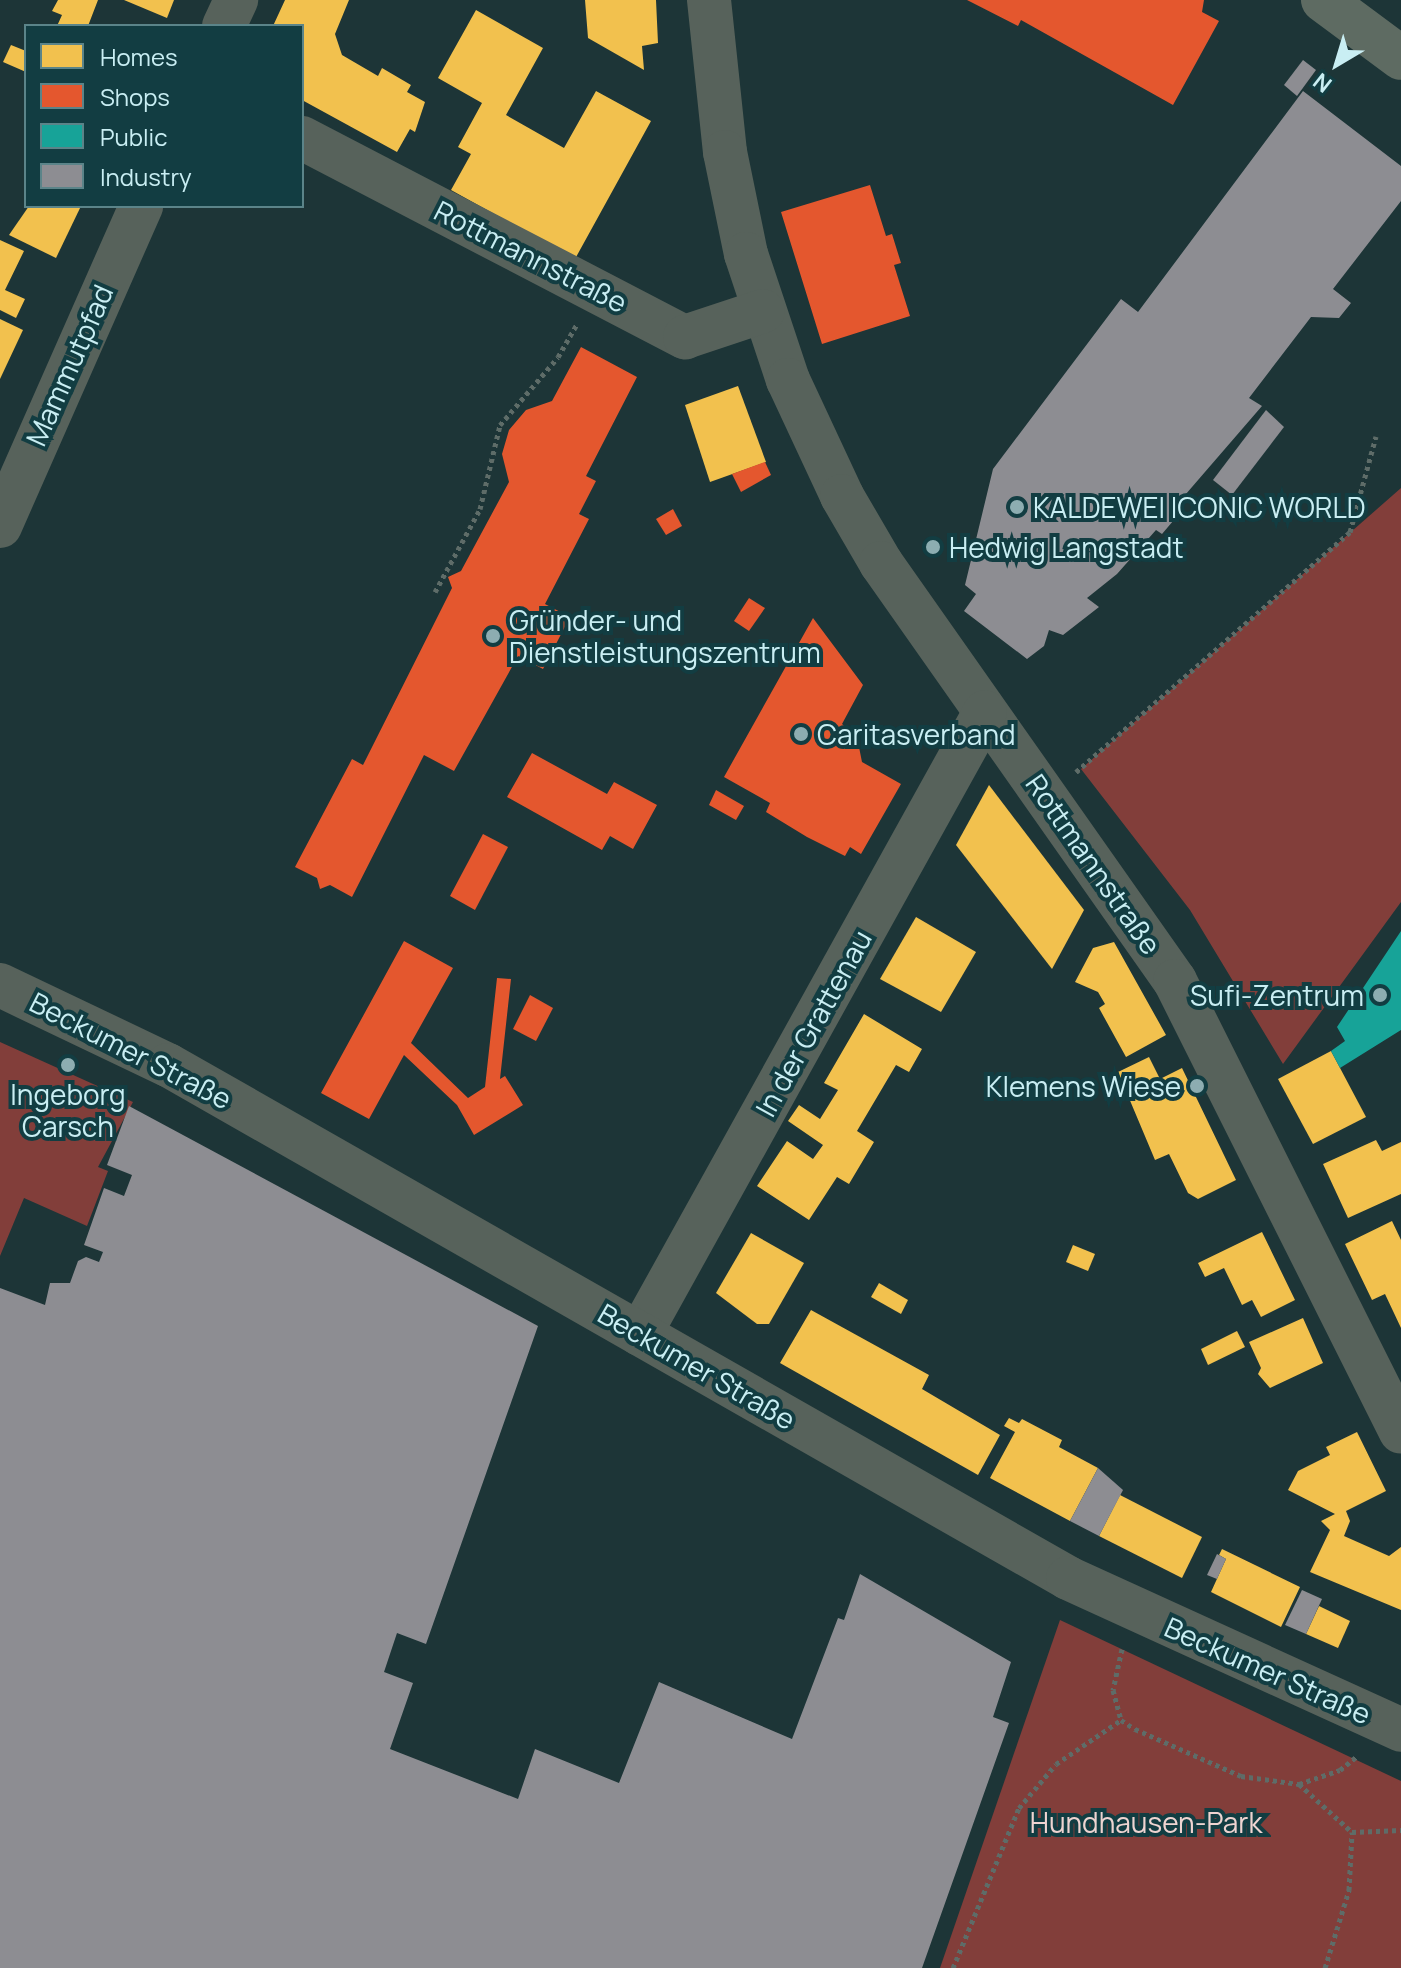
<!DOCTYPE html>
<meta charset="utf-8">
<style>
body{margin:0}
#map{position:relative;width:1401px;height:1968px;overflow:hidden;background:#1d3537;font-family:Manrope,sans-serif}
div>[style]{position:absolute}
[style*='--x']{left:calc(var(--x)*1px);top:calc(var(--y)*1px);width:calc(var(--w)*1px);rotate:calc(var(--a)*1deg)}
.green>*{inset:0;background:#823e3a}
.homes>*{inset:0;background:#f2c14e}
.shops>*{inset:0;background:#e4572e}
.public>*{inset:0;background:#17a398}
.industry>*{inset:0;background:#8d8d92}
.path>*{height:5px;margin-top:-2.5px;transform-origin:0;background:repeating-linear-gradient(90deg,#5e6c68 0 4px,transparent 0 8px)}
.minor>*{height:44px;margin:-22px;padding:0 22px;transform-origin:22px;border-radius:22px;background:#57625b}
.tertiary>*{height:44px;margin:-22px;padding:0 22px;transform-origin:22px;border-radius:22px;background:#57625b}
.secondary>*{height:44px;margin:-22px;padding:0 22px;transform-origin:22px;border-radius:22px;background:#5e6b62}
.dots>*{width:22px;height:22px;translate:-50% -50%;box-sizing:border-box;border:4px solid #123d42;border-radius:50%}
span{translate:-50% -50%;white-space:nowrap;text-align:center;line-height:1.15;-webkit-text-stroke:8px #123d42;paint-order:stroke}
.street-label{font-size:28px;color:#c9eef3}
.poi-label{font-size:28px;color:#c9eef3}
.left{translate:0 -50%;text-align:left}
.right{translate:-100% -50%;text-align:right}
.park-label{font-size:28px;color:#eed4d1}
.legend{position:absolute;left:24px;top:24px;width:280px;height:184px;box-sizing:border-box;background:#123d42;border:2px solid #5b8489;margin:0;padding:10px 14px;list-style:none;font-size:24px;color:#c9eef3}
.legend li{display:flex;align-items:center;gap:16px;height:40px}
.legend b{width:40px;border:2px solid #5b8489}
.north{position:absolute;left:1297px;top:24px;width:80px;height:80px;-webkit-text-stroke:6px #123d42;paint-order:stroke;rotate:218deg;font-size:22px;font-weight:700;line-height:32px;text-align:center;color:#c9eef3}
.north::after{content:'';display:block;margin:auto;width:28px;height:36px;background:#c9eef3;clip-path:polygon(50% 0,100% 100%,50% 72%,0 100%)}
</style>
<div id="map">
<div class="green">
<div style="clip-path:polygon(1401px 488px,1401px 902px,1283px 1064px,1190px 910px,1081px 769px)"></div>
<div style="clip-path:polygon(0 1042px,133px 1102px,98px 1167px,108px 1171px,87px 1226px,24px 1198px,0 1256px)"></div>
<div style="clip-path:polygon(1060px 1620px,1401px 1781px,1401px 1968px,940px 1968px)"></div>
</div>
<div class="homes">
<div style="clip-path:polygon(58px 0,98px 0,88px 26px,57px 26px,62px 15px,52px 11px)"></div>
<div style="clip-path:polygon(124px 0,174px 0,167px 18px)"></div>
<div style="clip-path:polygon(285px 0,349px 0,335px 34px,342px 55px,378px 76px,382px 68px,411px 85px,407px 92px,425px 102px,415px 132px,410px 129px,397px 152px,302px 100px,302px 26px,273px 26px)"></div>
<div style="clip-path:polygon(585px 0,656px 0,658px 43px,642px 46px,644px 70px,588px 38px)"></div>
<div style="clip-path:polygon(476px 10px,543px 48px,506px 115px,564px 148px,596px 91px,651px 121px,575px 259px,451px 190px,471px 154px,458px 147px,482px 103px,438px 78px)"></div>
<div style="clip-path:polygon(11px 45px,26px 51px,26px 72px,3px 62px)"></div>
<div style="clip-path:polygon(29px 206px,81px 206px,56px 258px,9px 235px)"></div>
<div style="clip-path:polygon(0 240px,24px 251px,5px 290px,25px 299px,16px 318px,0 310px)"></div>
<div style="clip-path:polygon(0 319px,23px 330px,0 379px)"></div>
<div style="clip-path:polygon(738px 386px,766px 462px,710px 482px,685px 405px)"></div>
<div style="clip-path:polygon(989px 785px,1084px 910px,1052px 969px,956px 845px)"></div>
<div style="clip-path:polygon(916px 917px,976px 952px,941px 1012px,880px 979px)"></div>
<div style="clip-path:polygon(1114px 942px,1166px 1035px,1126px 1057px,1099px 1008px,1105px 1004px,1098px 992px,1075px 982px,1093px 948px)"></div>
<div style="clip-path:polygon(864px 1014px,922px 1049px,909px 1072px,896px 1065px,857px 1131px,874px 1142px,849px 1184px,837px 1177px,809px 1220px,757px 1186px,787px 1141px,813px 1159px,823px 1145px,788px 1121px,799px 1105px,820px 1119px,838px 1090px,824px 1083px)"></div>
<div style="clip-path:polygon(1331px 1051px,1366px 1117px,1313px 1144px,1278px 1079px)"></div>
<div style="clip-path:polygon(1149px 1057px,1160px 1079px,1182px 1068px,1236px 1180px,1198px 1199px,1188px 1193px,1169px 1154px,1155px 1160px,1118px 1072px)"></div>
<div style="clip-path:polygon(1376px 1140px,1382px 1151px,1401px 1142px,1401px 1194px,1348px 1218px,1323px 1164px)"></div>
<div style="clip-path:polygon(1392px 1221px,1401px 1240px,1401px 1328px,1385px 1294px,1372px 1300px,1345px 1244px)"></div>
<div style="clip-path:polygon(1262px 1232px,1295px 1300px,1261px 1317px,1252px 1300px,1242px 1305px,1224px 1268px,1205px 1277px,1198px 1263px)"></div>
<div style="clip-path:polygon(751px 1233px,804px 1263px,769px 1324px,757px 1324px,716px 1293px)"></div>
<div style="clip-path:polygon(1073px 1245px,1095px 1254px,1088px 1271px,1066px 1262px)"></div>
<div style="clip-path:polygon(879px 1283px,908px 1300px,901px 1314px,871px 1297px)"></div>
<div style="clip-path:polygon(811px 1310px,929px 1375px,922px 1389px,1000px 1435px,978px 1475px,780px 1363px)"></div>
<div style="clip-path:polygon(1303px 1318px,1323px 1363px,1270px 1388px,1258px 1374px,1261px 1368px,1249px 1342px)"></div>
<div style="clip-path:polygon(1237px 1331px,1245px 1347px,1208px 1365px,1201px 1349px)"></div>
<div style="clip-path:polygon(1009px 1418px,1019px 1423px,1022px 1419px,1062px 1440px,1059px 1447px,1098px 1468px,1070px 1521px,990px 1478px,1015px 1432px,1004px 1426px)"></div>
<div style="clip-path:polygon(1357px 1432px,1386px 1491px,1346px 1511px,1350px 1521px,1344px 1536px,1389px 1556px,1401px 1547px,1401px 1610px,1310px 1572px,1330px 1530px,1321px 1521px,1335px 1514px,1288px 1490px,1298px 1471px,1330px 1455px,1326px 1447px)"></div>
<div style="clip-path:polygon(1120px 1495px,1202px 1537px,1182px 1578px,1099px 1536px)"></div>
<div style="clip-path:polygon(1222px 1549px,1300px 1587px,1281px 1627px,1211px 1592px,1226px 1559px,1219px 1555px)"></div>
<div style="clip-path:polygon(1319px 1606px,1350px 1621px,1338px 1648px,1306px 1634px)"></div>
</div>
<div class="shops">
<div style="clip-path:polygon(967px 0,1204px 0,1202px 12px,1219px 21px,1173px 105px,1021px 20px,1018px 26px)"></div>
<div style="clip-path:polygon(870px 185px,886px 236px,892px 234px,901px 263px,894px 265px,910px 316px,822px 344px,781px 212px)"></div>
<div style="clip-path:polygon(581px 347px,637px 377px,586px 476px,596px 481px,579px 514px,589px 519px,545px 604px,570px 617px,543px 669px,518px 656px,454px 771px,424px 755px,352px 897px,330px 885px,320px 889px,317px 878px,295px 867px,352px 759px,363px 765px,452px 588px,448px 577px,461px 571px,509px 482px,502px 454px,509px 430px,526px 410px,552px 401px)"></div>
<div style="clip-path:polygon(765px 462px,771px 475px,741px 492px,732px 474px)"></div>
<div style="clip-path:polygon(673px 509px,682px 526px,666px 535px,656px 519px)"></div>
<div style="clip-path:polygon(749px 598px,765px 608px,749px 631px,734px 621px)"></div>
<div style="clip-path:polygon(813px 618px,863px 685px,842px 724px,857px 737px,862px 762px,901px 784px,861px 854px,850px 847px,845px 856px,807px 837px,766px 812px,770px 803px,724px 777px)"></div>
<div style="clip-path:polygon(532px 753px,607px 794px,614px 782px,657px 805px,633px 849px,610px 836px,602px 850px,507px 797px)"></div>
<div style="clip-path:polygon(716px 790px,744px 806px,736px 820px,709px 805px)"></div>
<div style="clip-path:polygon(483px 834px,508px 847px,475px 910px,450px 896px)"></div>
<div style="clip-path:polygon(404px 941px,453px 968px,411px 1043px,468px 1098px,485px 1087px,497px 978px,511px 979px,500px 1079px,505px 1076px,523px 1105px,474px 1135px,457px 1105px,404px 1055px,369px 1119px,321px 1093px)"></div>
<div style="clip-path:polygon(530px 995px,553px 1008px,536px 1041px,513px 1029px)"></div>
</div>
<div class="public">
<div style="clip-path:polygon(1401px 931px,1401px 1030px,1340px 1068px,1331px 1051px,1345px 1041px,1337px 1027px)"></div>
</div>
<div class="industry">
<div style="clip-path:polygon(1303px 60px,1316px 70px,1297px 96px,1284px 85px)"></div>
<div style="clip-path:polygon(1303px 91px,1401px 166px,1401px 201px,1333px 289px,1351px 303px,1339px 318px,1311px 317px,1249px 398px,1262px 406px,1173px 509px,1179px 514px,1162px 534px,1156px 530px,1117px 574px,1087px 598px,1099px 607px,1063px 635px,1049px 630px,1044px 646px,1027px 659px,964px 611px,976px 594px,965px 585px,993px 469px,1121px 299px,1138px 312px)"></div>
<div style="clip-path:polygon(1266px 410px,1284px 427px,1232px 495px,1213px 480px)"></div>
<div style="clip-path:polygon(129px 1106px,538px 1326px,426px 1644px,397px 1633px,384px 1672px,413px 1683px,390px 1749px,518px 1799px,535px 1749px,619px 1783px,659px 1682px,792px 1739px,838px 1618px,844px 1620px,860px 1574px,1011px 1662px,993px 1717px,1009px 1723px,922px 1968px,0 1968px,0 1288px,45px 1305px,50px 1283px,70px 1283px,78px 1261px,86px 1257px,99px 1262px,103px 1252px,84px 1245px,104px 1188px,124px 1196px,132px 1175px,107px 1165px)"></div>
<div style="clip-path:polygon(1098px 1468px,1123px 1490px,1099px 1536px,1070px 1521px)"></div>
<div style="clip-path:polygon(1217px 1554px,1226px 1559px,1217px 1579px,1207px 1575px)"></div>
<div style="clip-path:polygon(1302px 1590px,1322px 1599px,1306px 1634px,1285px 1625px)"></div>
</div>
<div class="path">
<div style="--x:435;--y:592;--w:94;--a:-61.5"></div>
<div style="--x:480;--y:509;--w:86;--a:-76.6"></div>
<div style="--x:500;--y:425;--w:89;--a:-49.5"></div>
<div style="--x:558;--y:357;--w:38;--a:-60"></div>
<div style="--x:1076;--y:772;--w:364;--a:-41.2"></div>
<div style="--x:1350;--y:532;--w:99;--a:-74.8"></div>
<div style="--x:1122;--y:1649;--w:42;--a:102.4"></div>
<div style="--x:1113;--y:1690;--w:31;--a:75"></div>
<div style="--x:1121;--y:1720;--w:17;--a:33"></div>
<div style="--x:1135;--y:1729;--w:116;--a:23.9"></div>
<div style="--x:1241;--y:1776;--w:59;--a:7.9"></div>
<div style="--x:1299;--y:1784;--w:43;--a:-18.9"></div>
<div style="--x:1340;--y:1770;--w:22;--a:-39"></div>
<div style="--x:1299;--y:1784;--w:72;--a:42.2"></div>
<div style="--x:1352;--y:1832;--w:49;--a:-2.3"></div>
<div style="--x:953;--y:1968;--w:173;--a:-67.6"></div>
<div style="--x:1019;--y:1808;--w:57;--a:-49.9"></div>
<div style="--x:1056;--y:1764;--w:78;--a:-34.1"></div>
<div style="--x:1325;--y:1968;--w:82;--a:-72.9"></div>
<div style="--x:1349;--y:1890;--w:58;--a:-87"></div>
</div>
<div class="minor">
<div style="--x:709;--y:0;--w:153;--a:84"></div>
<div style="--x:725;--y:152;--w:104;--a:78.4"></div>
<div style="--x:746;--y:254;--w:133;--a:71.6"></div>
<div style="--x:788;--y:380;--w:128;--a:65"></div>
<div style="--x:842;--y:496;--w:78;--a:59.8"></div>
<div style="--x:881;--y:563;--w:511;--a:54.88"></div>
<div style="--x:1175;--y:981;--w:504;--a:63.38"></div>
<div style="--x:224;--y:26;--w:29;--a:-65"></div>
<div style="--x:302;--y:138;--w:432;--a:27.5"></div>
<div style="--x:685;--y:337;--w:82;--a:-18.4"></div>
<div style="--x:0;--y:526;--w:350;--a:-66.2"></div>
<div style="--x:640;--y:1334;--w:711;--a:-60.98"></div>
</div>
<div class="tertiary">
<div style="--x:0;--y:985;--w:186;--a:25.5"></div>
<div style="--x:168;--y:1065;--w:1036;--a:29.68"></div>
<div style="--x:1068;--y:1578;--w:366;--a:24.5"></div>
</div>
<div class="secondary">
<div style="--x:1323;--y:0;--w:97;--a:36.6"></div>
</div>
<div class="dots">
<div style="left:1017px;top:507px;background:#8dadb1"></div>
<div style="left:933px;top:547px;background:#8dadb1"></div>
<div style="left:493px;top:636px;background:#8dadb1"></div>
<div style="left:801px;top:734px;background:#8dadb1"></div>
<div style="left:1380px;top:995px;background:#8dadb1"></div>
<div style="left:68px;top:1065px;background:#8dadb1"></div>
<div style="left:1197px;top:1086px;background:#8dadb1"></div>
</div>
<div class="street-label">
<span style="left:531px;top:256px;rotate:27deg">Rottmannstraße</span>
<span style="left:69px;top:365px;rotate:-66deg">Mammutpfad</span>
<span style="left:1094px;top:864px;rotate:55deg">Rottmannstraße</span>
<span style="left:813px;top:1023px;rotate:-61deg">In der Grattenau</span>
<span style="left:131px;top:1050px;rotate:27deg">Beckumer Straße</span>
<span style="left:697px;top:1366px;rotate:30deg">Beckumer Straße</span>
<span style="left:1268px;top:1670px;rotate:24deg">Beckumer Straße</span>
</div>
<div class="poi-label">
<span class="left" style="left:1033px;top:507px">KALDEWEI ICONIC WORLD</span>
<span class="left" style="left:949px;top:547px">Hedwig Langstadt</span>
<span class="left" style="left:509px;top:636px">Gründer- und<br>Dienstleistungszentrum</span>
<span class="left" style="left:817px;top:734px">Caritasverband</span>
<span class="right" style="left:1364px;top:995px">Sufi-Zentrum</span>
<span class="right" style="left:1181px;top:1086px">Klemens Wiese</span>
<span style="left:68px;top:1110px">Ingeborg<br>Carsch</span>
</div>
<div class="park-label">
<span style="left:1146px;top:1822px">Hundhausen-Park</span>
</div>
<ul class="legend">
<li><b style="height:22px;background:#f2c14e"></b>Homes</li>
<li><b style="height:22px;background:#e4572e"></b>Shops</li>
<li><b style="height:22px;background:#17a398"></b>Public</li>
<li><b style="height:22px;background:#8d8d92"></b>Industry</li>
</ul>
<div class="north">N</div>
</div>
